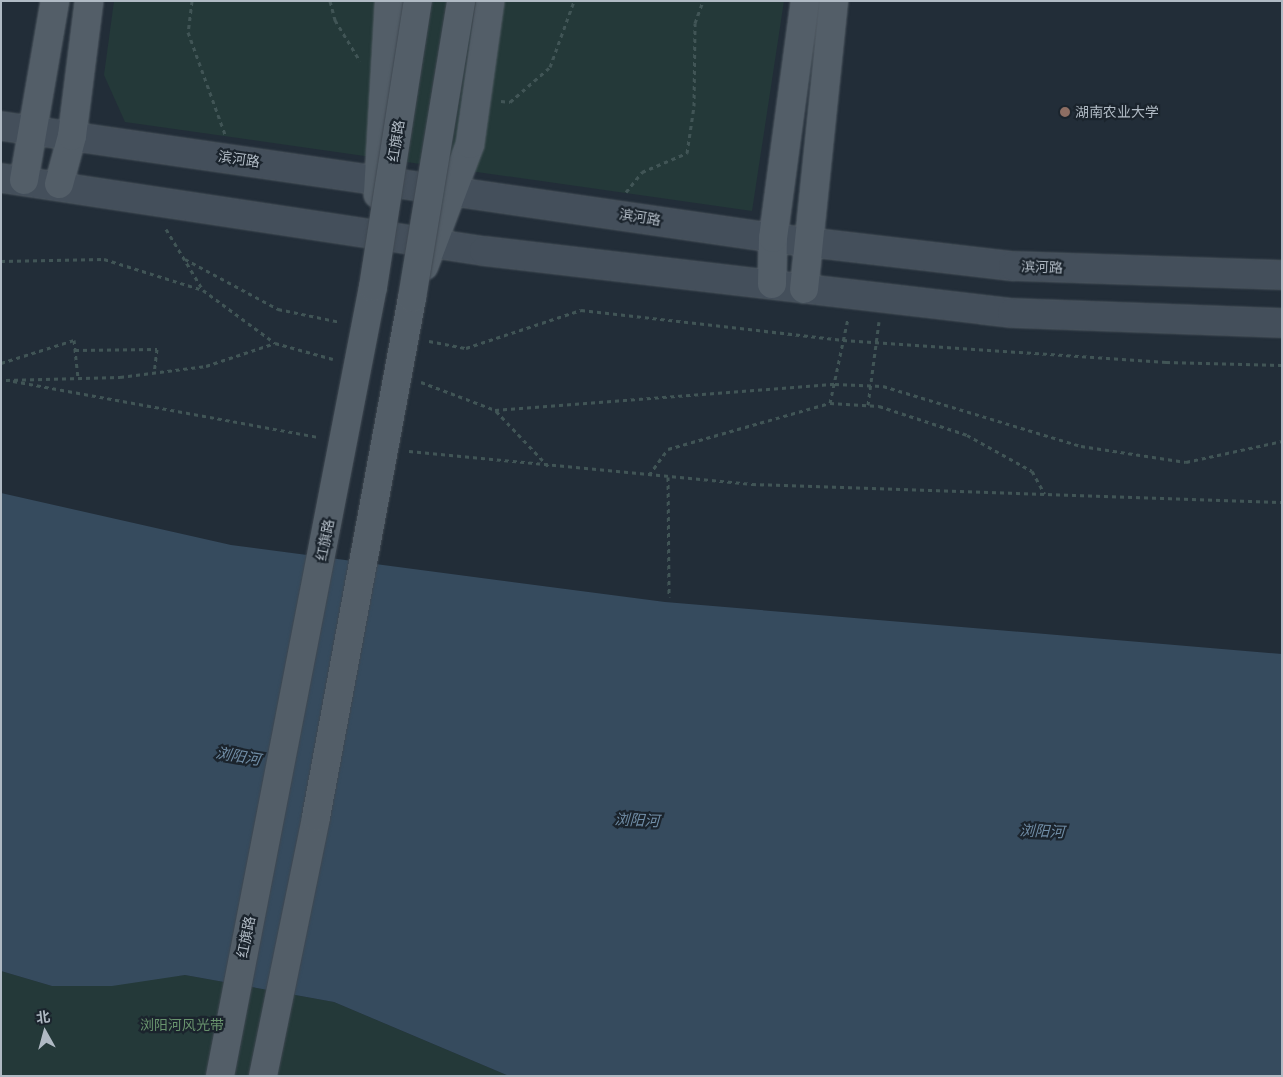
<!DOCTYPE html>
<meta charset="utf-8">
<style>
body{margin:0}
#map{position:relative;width:1283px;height:1077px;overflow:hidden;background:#222d38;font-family:Poppins,"Noto Sans SC",sans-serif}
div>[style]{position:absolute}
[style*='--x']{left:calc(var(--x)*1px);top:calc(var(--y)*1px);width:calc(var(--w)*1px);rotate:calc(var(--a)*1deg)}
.green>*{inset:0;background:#243939}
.water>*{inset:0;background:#364b5e}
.path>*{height:3px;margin-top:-1.5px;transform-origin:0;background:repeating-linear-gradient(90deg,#415556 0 4px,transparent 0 8px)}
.roads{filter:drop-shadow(0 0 1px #535d66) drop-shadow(0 0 1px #535d66)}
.secondary>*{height:28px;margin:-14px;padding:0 14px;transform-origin:14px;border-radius:14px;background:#444f5b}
.primary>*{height:28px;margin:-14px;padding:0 14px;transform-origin:14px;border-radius:14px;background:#535e68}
.bridges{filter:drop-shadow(0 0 1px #3f4851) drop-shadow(0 0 1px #3f4851)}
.primary-bridge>*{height:28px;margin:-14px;padding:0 14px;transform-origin:14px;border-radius:14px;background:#535e68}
.dots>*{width:14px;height:14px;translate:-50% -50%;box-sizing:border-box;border:2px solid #1b242d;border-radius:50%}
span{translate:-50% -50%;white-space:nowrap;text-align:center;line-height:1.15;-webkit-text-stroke:4.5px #1b242d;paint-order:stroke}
.poi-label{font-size:14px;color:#b0bac4}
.left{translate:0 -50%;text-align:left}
.street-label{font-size:14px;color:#b0bac4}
.park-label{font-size:14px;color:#69946e}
.water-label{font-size:15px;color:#718ea7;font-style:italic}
.frame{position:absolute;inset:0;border:2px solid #b0bac4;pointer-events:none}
.north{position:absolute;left:20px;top:1007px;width:50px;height:50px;-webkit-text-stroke:4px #1b242d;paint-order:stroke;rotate:353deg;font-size:14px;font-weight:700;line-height:20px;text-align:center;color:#b0bac4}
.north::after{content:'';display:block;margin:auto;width:18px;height:22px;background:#b0bac4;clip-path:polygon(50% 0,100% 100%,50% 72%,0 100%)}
</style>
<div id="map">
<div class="green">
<div style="clip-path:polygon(114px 1px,784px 1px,752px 211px,125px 122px,104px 75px)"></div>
<div style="clip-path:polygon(1px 971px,52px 986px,185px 975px,334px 1002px,509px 1076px,1px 1076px)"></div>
</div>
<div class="water">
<div style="clip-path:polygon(1px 493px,231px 545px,665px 602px,1282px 654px,1282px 1076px,509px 1076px,334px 1002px,185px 975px,112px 986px,52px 986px,1px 971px)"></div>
</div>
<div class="path">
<div style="--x:192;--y:1;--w:31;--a:97"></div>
<div style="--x:188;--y:32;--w:109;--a:70.1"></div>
<div style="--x:330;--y:1;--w:20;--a:75"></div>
<div style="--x:335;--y:20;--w:48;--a:58.6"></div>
<div style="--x:501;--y:101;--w:9;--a:6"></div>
<div style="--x:510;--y:102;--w:53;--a:-41.2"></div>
<div style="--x:550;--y:67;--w:70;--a:-70"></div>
<div style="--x:626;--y:192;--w:26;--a:-51"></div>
<div style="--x:642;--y:172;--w:49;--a:-22.9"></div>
<div style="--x:687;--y:153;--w:48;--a:-81.5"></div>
<div style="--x:694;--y:106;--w:83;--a:-89.3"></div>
<div style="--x:695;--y:23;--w:23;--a:-70"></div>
<div style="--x:166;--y:229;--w:71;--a:58.8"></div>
<div style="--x:185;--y:259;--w:106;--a:28.3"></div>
<div style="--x:278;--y:309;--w:63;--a:11.8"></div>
<div style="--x:1;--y:261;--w:103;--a:-1.1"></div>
<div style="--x:104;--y:259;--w:104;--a:17.4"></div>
<div style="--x:203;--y:290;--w:89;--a:36.4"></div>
<div style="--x:429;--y:341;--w:38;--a:11"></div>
<div style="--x:466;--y:348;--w:121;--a:-18.3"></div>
<div style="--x:581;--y:310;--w:264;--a:6.5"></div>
<div style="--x:843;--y:340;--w:324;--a:3.9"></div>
<div style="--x:1166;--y:362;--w:116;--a:1.5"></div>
<div style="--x:75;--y:350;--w:82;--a:-0.7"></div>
<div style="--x:157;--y:349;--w:24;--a:97"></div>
<div style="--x:1;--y:363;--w:77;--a:-17.5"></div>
<div style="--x:74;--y:340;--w:38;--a:84"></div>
<div style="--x:6;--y:380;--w:114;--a:-1.5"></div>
<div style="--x:120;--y:377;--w:87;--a:-7.3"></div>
<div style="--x:206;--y:366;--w:73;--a:-18.4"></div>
<div style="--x:275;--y:343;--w:60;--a:15.4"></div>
<div style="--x:13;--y:381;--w:311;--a:10.4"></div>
<div style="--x:421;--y:382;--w:79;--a:20.7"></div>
<div style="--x:495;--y:410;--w:341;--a:-4.4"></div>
<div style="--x:835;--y:384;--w:48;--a:2.4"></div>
<div style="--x:883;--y:386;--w:207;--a:16.9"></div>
<div style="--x:1081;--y:446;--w:106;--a:8.7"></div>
<div style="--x:1186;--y:462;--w:98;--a:-12.3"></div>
<div style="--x:830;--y:403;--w:87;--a:-78"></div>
<div style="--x:868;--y:405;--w:84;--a:-82.5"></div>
<div style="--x:496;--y:411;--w:76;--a:46.6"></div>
<div style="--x:409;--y:451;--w:345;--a:5.5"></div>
<div style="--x:752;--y:484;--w:530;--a:1.95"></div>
<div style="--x:649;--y:475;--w:32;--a:-54"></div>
<div style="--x:668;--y:449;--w:168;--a:-15.9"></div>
<div style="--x:830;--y:403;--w:49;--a:3.5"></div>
<div style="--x:879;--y:406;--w:93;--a:18.2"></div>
<div style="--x:967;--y:435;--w:74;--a:29"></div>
<div style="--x:1032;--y:471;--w:26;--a:61"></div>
<div style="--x:668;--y:477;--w:120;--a:89.5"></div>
</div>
<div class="roads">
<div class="secondary">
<div style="--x:1;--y:126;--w:780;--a:8.25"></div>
<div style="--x:773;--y:238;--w:242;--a:6.7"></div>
<div style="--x:1013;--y:266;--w:269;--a:1.9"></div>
<div style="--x:1;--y:178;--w:488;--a:8.6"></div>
<div style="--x:484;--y:251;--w:532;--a:6.7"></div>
<div style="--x:1012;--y:313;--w:270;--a:2.1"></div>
</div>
<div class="primary">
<div style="--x:24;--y:180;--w:182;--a:-80.2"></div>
<div style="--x:59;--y:184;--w:50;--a:-74.8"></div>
<div style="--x:72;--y:136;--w:136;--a:-82.8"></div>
<div style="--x:378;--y:194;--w:193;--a:-86.7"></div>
<div style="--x:424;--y:266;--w:130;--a:-69.3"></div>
<div style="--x:470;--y:144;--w:144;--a:-82"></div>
<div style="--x:772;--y:284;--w:46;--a:-88.8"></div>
<div style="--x:773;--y:238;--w:239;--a:-82.3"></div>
<div style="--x:804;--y:289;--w:290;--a:-84.1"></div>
</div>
</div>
<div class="bridges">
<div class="primary-bridge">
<div style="--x:220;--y:1076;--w:804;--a:-79.03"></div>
<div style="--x:373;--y:287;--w:290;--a:-81.1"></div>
<div style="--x:263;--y:1076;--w:264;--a:-78.4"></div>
<div style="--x:316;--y:817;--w:528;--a:-79.52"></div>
<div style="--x:412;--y:298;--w:301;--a:-80.6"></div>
</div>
</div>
<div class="dots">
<div style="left:1065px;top:112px;background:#8d6e63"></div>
</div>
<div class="poi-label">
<span class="left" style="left:1075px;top:112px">湖南农业大学</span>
</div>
<div class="street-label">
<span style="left:396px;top:141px;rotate:-81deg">红旗路</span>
<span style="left:239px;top:159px;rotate:8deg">滨河路</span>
<span style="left:640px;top:217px;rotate:9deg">滨河路</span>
<span style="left:1042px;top:267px;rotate:2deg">滨河路</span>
<span style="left:325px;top:540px;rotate:-79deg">红旗路</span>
<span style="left:246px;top:937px;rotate:-79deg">红旗路</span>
</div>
<div class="park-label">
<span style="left:182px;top:1025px">浏阳河风光带</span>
</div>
<div class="water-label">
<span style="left:238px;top:756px;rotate:10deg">浏阳河</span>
<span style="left:637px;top:820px;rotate:2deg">浏阳河</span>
<span style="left:1042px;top:831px;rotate:2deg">浏阳河</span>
</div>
<div class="frame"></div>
<div class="north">北</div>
</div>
